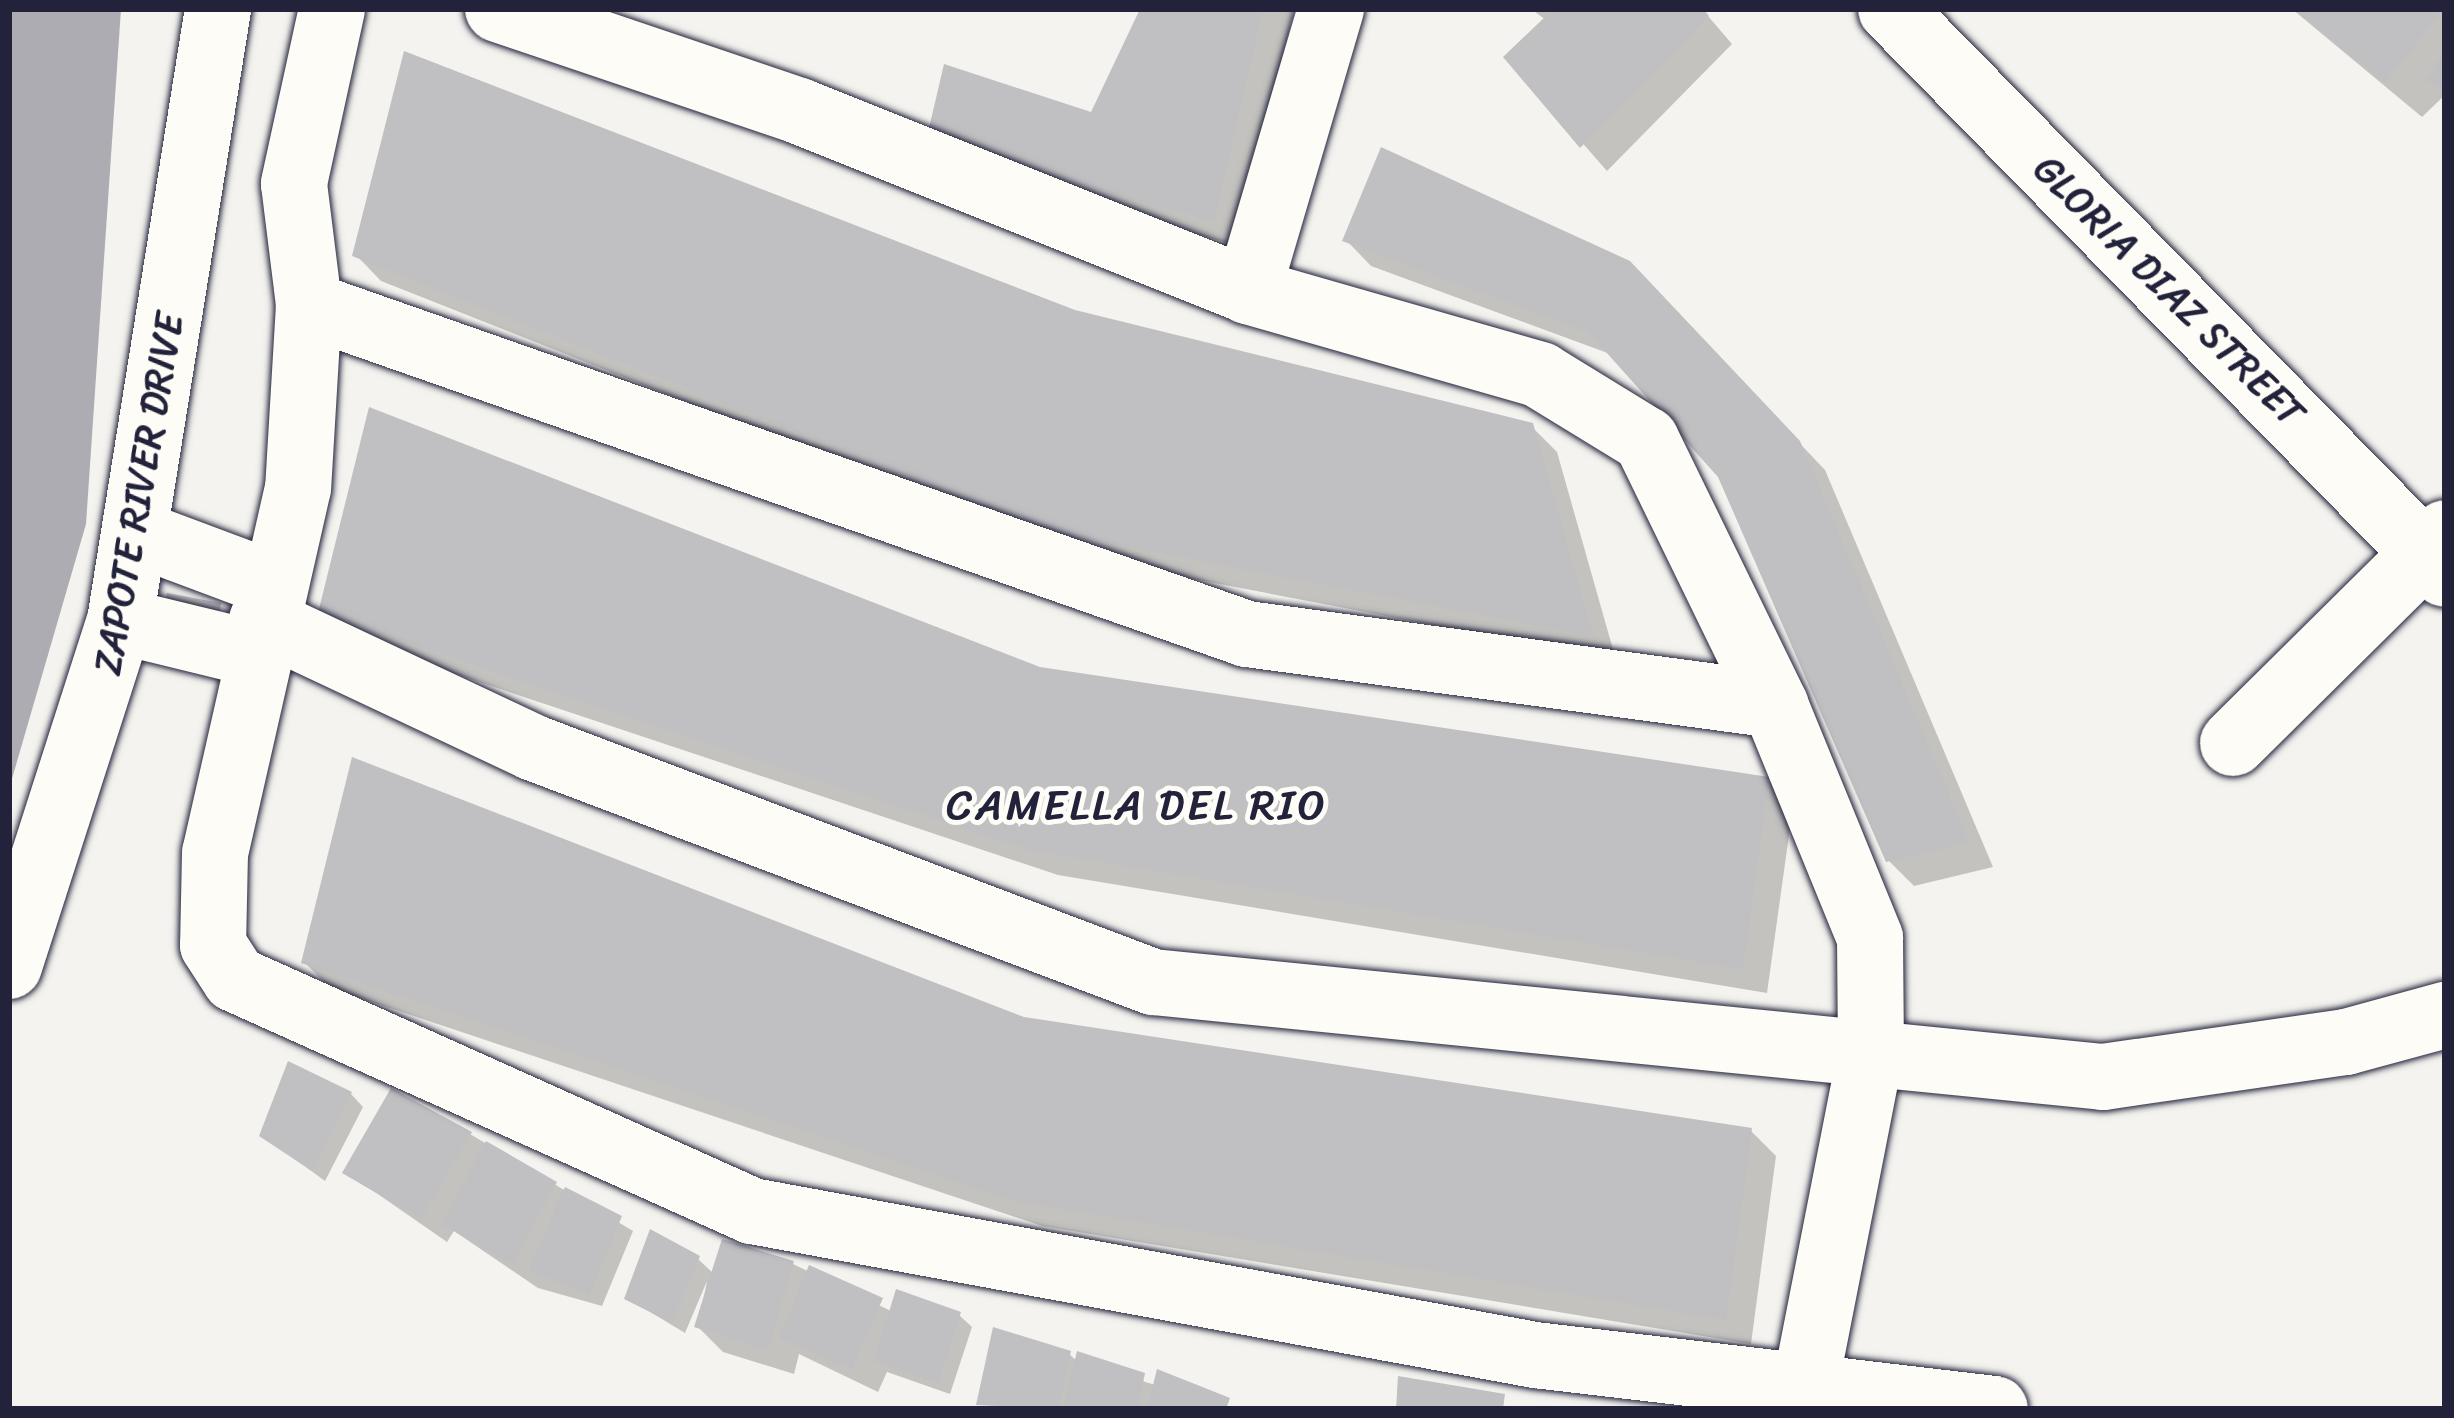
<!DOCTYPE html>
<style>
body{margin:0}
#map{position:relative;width:2454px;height:1418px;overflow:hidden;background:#f4f3ef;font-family:Sriracha,sans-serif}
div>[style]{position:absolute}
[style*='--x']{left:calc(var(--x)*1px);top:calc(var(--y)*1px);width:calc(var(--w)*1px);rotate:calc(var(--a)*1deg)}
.water>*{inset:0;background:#acacb2}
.shadow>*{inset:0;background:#0003}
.building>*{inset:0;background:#c0bfc2}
.roads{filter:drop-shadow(0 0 3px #22223b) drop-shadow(0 0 3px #22223b)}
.minor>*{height:66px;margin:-33px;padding:0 33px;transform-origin:33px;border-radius:33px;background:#fdfcf7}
.major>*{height:66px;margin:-33px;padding:0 33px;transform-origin:33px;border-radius:33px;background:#fdfcf7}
span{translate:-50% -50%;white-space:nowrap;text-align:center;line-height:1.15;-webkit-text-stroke:10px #fdfcf7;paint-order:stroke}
.street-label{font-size:39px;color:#22223b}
.neighbourhood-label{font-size:42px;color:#22223b;letter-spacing:3px}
.frame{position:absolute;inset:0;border:12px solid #22223b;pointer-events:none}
</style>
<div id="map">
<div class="water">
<div style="clip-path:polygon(9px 9px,121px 9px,86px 524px,9px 789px)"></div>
</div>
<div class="shadow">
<div style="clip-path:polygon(1144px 9px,1294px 9px,1239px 246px,955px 166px,1093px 116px)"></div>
<div style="clip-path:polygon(1531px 9px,1702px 9px,1732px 44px,1607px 171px,1507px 57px,1546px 20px)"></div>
<div style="clip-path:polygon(2292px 9px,2445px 9px,2445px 95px,2422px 117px)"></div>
<div style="clip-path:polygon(1346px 240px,1655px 291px,1825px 470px,1993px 867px,1914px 886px,1888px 860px,1720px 475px,1613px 355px,1371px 266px)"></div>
<div style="clip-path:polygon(356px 255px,1074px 313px,1531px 426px,1557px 452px,1616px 660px,1079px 557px,381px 281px)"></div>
<div style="clip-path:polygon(321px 612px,1768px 780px,1793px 806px,1767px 993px,1058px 875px,347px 638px)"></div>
<div style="clip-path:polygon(304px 962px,1023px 1020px,1751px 1131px,1776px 1156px,1751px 1344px,1042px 1226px,330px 988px)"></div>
<div style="clip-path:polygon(351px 1094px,363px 1107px,325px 1181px,262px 1135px)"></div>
<div style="clip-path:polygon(470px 1134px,633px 1231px,602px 1306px,538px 1288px,454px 1231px,447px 1242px,346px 1172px)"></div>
<div style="clip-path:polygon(698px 1259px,714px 1274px,793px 1264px,893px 1312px,959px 1315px,972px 1327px,950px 1394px,887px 1372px,878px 1392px,799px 1354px,794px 1374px,723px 1352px,698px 1327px,707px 1281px,685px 1333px,627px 1298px)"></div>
<div style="clip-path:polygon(1069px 1354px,1078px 1362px,1236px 1409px,979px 1405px)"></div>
</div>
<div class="building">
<div style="clip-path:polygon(1140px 9px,1263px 9px,1214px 222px,926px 141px,944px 64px,1091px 112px)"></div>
<div style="clip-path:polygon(1537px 9px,1703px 9px,1709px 16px,1580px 148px,1503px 57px,1546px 16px)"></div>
<div style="clip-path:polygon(2294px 9px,2444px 9px,2385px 83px)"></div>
<div style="clip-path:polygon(2445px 50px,2445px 92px,2426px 80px)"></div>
<div style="clip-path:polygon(404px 51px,1075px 310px,1533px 423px,1593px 636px,1050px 532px,352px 256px)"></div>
<div style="clip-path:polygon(1381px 147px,1630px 261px,1800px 441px,1969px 842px,1886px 862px,1718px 477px,1588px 332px,1342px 241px)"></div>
<div style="clip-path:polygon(369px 407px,1040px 667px,1769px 777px,1743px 969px,1030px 850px,318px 613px)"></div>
<div style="clip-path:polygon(167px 593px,221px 603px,217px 633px,161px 623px)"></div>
<div style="clip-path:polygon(352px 757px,1024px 1017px,1752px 1128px,1726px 1320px,1013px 1201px,301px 963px)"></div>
<div style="clip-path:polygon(288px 1061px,352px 1092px,312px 1171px,259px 1136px)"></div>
<div style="clip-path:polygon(391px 1088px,472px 1132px,421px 1219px,342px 1173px)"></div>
<div style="clip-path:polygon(486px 1141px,557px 1182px,512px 1265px,442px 1224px)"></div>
<div style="clip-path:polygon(565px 1187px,622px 1216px,589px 1296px,529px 1270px)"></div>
<div style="clip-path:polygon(650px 1229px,700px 1256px,672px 1323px,624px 1299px)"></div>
<div style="clip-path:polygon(722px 1239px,794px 1261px,768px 1350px,694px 1327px)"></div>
<div style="clip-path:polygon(809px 1265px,883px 1298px,852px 1369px,779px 1338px)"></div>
<div style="clip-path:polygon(896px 1289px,961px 1312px,938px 1383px,874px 1361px)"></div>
<div style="clip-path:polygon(993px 1327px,1071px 1351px,1058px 1409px,976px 1405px)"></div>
<div style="clip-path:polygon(1077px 1351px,1145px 1373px,1138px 1409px,1063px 1409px)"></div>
<div style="clip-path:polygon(1157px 1369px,1230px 1398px,1226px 1409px,1147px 1409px)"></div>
<div style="clip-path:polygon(1398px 1376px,1505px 1394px,1503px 1409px,1396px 1409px)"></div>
</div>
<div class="roads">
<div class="minor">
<div style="--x:332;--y:9;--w:179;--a:102.3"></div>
<div style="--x:294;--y:184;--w:122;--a:82.9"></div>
<div style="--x:309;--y:305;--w:183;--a:93.4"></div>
<div style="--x:298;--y:488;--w:374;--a:102.8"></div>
<div style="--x:215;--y:853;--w:92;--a:91.2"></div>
<div style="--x:213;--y:945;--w:40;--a:57.1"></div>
<div style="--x:235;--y:979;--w:567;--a:24.17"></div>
<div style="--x:752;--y:1211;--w:796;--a:10.42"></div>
<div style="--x:1535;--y:1355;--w:463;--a:6.7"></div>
<div style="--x:498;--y:9;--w:318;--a:18.7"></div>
<div style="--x:799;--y:111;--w:484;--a:21.8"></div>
<div style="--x:1248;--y:291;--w:304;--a:16"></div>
<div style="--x:1540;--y:375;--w:124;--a:31.5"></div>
<div style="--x:1646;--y:440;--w:295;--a:64"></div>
<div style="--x:1775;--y:705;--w:252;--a:67.8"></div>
<div style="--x:1870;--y:938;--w:113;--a:89.5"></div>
<div style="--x:1871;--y:1051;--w:337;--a:101.1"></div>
<div style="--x:1891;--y:9;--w:791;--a:45.56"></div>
<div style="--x:1248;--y:291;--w:294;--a:-73.6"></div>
<div style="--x:309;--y:305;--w:994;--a:19.33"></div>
<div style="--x:1247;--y:634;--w:533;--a:7.66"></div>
<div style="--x:136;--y:533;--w:143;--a:20.5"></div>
<div style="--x:262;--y:620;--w:301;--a:25.2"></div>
<div style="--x:534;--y:748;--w:662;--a:20.71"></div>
<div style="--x:1153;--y:982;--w:955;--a:5.71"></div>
<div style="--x:2103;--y:1077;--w:246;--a:-8.2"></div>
<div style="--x:2346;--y:1042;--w:103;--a:-15.3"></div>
<div style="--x:120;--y:621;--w:139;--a:13.7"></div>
<div style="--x:2233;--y:743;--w:298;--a:-44.7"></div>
</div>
<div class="major">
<div style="--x:9;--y:966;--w:362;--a:-72.2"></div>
<div style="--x:120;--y:621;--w:620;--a:-80.9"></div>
</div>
</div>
<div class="street-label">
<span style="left:2169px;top:291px;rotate:45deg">GLORIA DIAZ STREET</span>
<span style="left:139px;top:494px;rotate:-80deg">ZAPOTE RIVER DRIVE</span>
</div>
<div class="neighbourhood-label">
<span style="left:1137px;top:805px">CAMELLA DEL RIO</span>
</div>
<div class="frame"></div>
</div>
